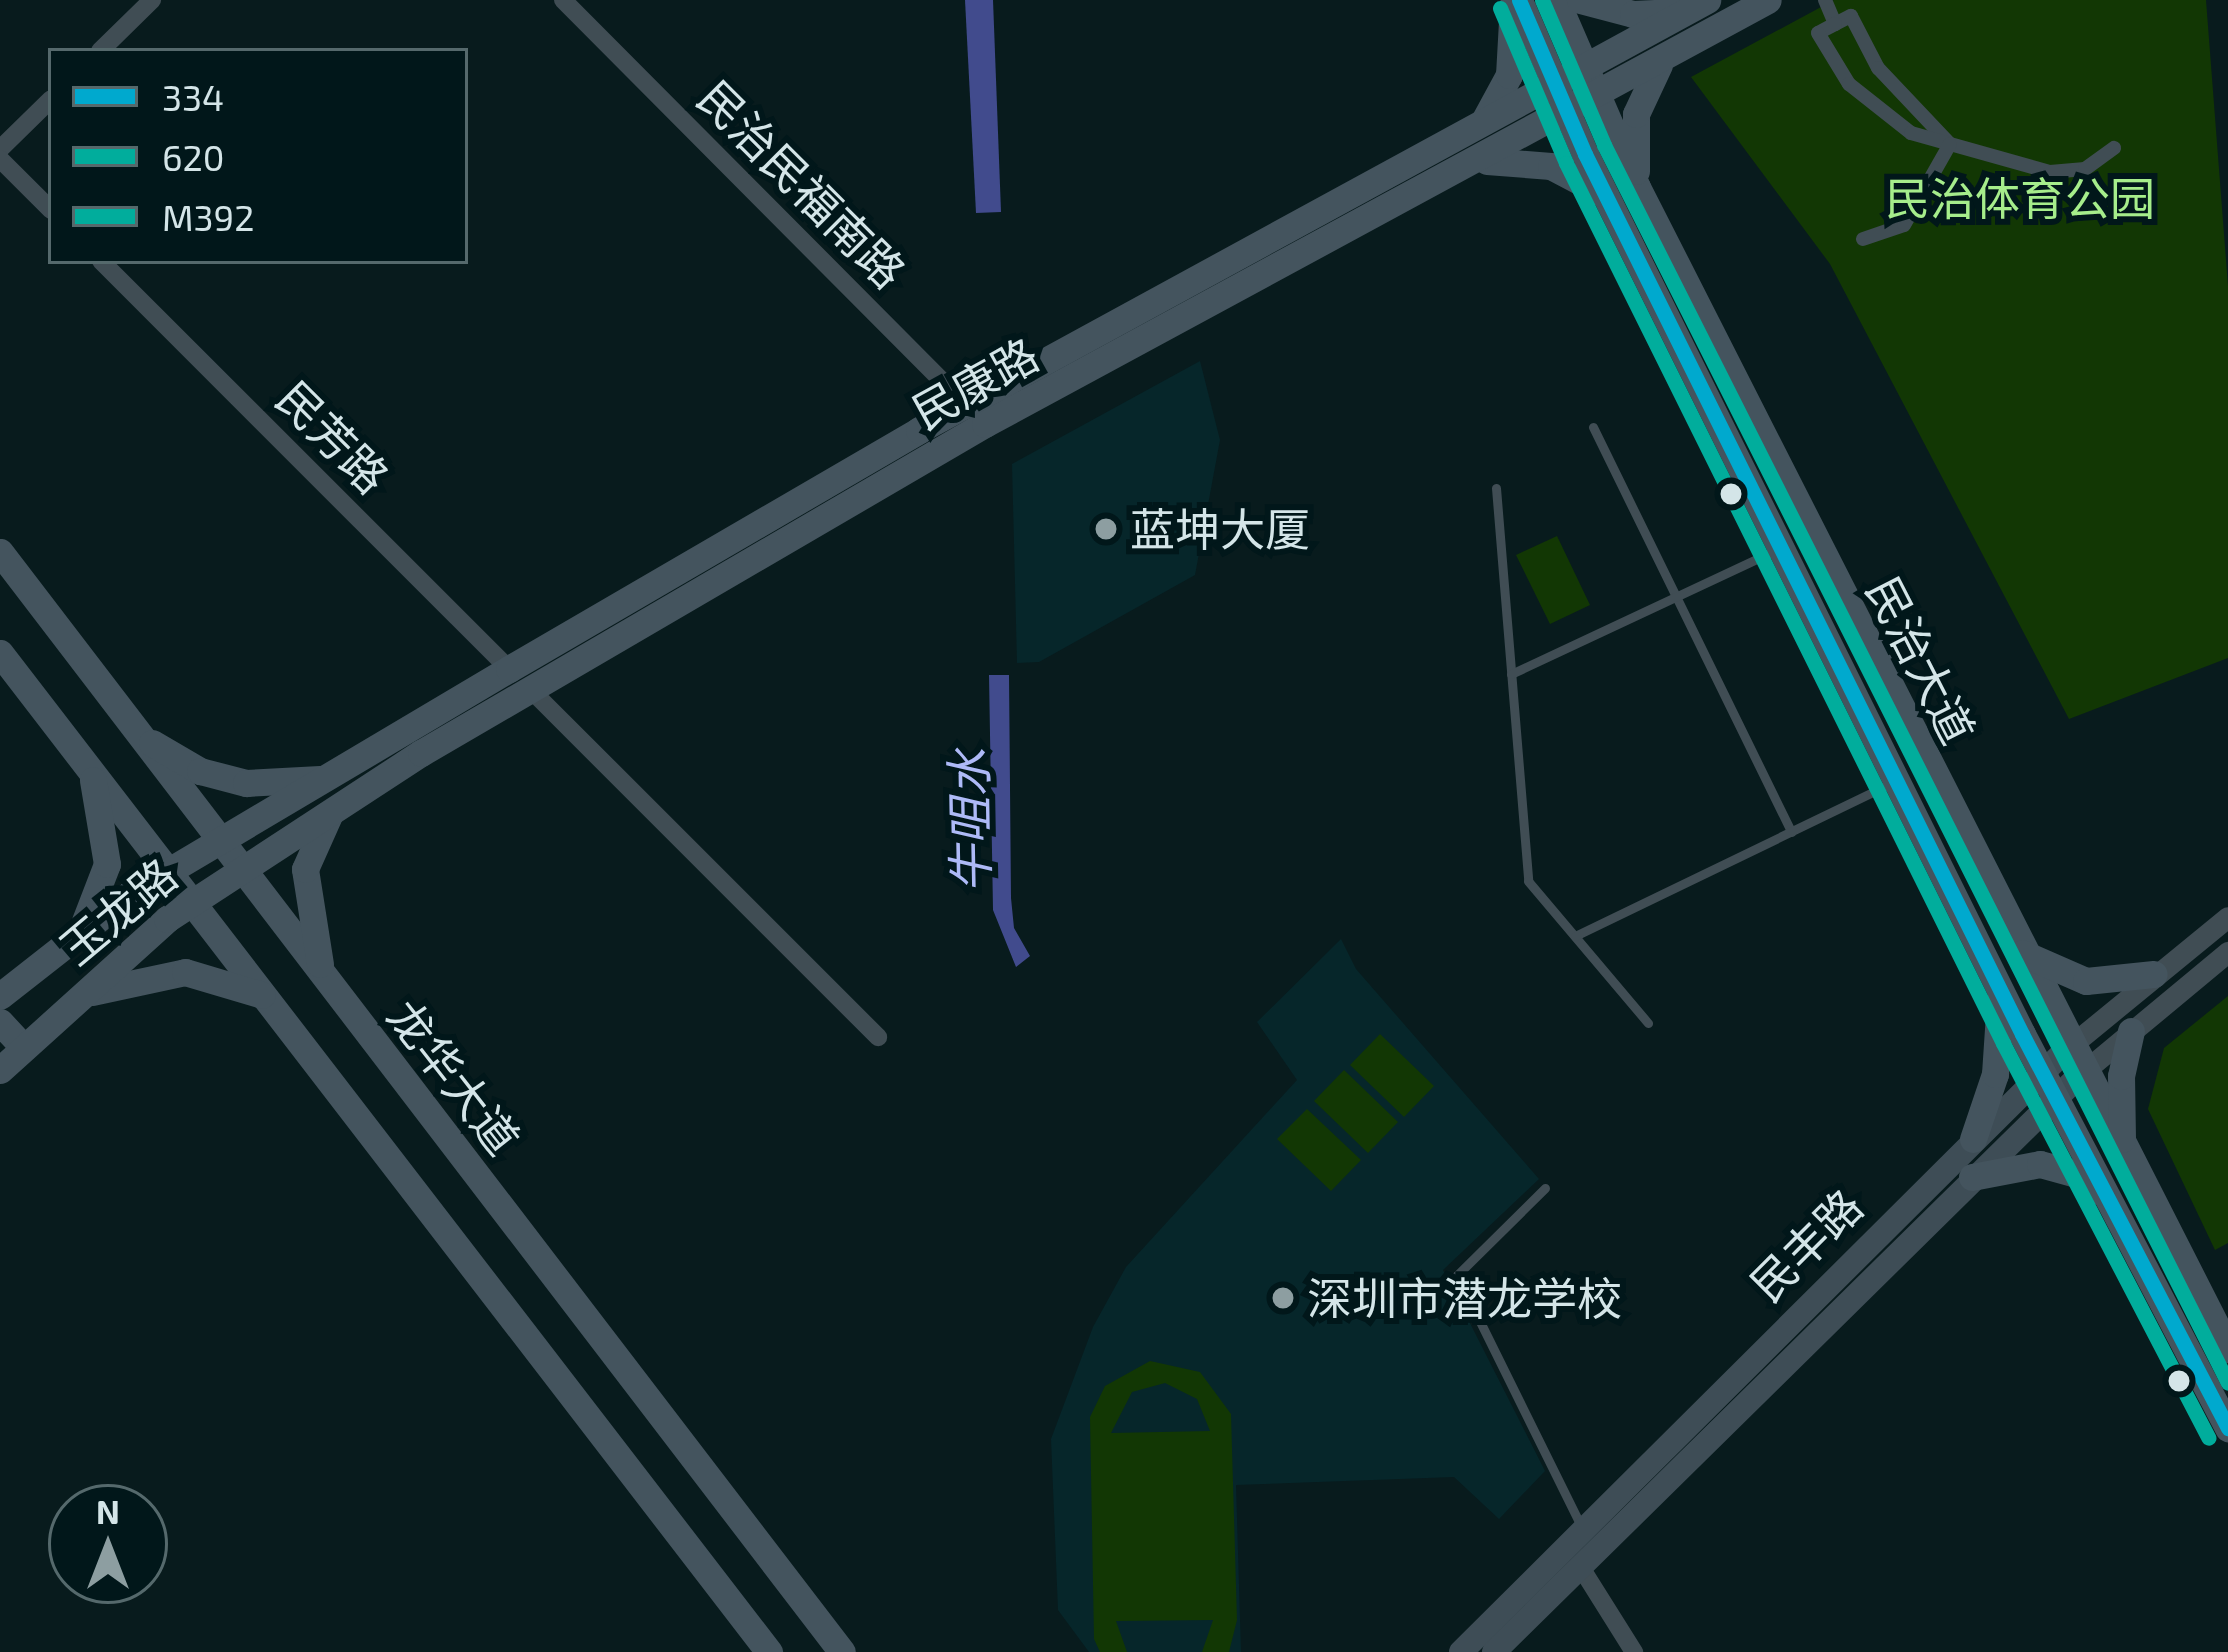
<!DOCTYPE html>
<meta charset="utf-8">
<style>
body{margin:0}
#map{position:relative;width:2228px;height:1652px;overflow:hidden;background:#081b1d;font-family:"Exo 2","Noto Sans SC",sans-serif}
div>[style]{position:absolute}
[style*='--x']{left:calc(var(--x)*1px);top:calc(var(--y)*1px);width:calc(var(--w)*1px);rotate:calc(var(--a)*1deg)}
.built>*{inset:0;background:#06262a}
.green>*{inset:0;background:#123704}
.water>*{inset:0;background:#414b8d}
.service>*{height:9px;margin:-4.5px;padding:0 4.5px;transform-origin:4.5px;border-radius:4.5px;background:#404d54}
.pedestrian>*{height:14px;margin:-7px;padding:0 7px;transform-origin:7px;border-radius:7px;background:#404d54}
.minor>*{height:18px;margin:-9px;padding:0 9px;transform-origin:9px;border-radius:9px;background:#404d54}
.tertiary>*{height:21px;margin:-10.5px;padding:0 10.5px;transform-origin:10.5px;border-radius:10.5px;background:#404d54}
.secondary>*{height:24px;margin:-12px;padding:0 12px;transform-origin:12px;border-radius:12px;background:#3e4d56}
.primary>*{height:27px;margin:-13.5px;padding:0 13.5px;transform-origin:13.5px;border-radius:13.5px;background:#44545e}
.bus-1>*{height:15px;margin:-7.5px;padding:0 7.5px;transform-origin:7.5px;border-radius:7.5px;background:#00a9ce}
.bus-2>*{height:15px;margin:-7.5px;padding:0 7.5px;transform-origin:7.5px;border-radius:7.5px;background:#01ad9c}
.bus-3>*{height:15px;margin:-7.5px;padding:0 7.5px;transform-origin:7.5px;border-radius:7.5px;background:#01ad9c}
.dots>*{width:33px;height:33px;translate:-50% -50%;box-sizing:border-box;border:6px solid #01171a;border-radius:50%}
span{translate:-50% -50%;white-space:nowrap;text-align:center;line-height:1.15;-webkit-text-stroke:12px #01171a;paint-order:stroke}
.street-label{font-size:45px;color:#d4e5e8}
.park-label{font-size:45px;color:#a6ed8b}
.poi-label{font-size:45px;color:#d4e5e8}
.left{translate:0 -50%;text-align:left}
.water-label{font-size:48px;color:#aebaf7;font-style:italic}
.legend{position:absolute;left:48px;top:48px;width:420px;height:216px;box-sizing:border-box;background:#01171a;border:3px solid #55696c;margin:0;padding:15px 21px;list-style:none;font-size:36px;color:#d4e5e8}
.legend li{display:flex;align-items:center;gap:24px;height:60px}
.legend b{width:60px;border:3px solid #55696c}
.north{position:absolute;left:48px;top:1484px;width:120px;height:120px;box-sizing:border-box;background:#01171a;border:3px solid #55696c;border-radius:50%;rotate:0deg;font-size:33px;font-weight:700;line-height:48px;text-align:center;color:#d4e5e8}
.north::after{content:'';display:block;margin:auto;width:42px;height:54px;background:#8d9ea1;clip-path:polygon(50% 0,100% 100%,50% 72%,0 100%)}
</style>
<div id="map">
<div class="built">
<div style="clip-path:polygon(1200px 361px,1220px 440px,1195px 575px,1039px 662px,1017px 663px,1012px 464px)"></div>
<div style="clip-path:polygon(1341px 939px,1356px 969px,1539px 1179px,1443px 1270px,1545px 1471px,1499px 1519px,1454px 1477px,1236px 1485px,1241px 1652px,1089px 1652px,1058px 1610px,1051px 1439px,1093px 1327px,1126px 1267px,1297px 1080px,1257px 1022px)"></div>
</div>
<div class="green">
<div style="clip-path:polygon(1834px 0,2206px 0,2228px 286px,2228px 658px,2069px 719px,1830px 264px,1691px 77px)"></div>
<div style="clip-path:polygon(1557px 536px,1590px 605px,1550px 624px,1516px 555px)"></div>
<div style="clip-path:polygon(2228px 996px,2228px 1243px,2215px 1250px,2148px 1109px,2164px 1048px)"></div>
<div style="clip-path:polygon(1380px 1034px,1434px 1086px,1404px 1117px,1350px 1065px)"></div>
<div style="clip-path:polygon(1344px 1070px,1398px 1122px,1368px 1153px,1314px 1101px)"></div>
<div style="clip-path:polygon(1307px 1109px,1361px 1160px,1331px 1191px,1277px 1139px)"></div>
<div style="clip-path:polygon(evenodd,1150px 1361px,1200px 1372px,1231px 1414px,1237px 1620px,1229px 1652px,1202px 1652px,1213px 1620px,1116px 1621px,1127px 1652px,1100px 1652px,1094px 1639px,1090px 1417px,1105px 1386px,1150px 1361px,1165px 1383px,1197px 1399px,1210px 1431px,1111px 1433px,1132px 1392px,1165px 1383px)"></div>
</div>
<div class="water">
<div style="clip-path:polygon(965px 0,993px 0,1001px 212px,976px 213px)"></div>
<div style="clip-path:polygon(989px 675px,1009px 675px,1011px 898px,1014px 928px,1030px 956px,1016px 967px,993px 910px)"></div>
</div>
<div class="service">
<div style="--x:1593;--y:427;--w:451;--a:63.9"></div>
<div style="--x:1496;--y:488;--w:394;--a:85.3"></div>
<div style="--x:1528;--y:881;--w:186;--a:49.8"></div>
<div style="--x:1511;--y:674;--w:295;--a:-25.1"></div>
<div style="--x:1575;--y:936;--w:352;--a:-25.8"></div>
<div style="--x:1545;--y:1188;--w:124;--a:135.3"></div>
<div style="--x:1457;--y:1275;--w:282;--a:63.7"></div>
</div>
<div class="pedestrian">
<div style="--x:1825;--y:0;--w:26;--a:67"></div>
<div style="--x:1835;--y:24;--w:18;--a:-27"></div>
<div style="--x:1851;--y:16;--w:59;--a:62.6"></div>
<div style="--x:1878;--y:68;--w:103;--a:46.6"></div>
<div style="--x:1835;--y:24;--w:19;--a:152"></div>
<div style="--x:1818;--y:33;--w:60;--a:58.7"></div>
<div style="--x:1849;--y:84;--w:79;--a:38.3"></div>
<div style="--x:1911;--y:133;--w:144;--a:15.7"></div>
<div style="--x:2050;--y:172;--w:35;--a:-5"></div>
<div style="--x:2085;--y:169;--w:36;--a:-36"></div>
<div style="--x:1863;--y:239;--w:43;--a:-18.9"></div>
<div style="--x:1904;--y:225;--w:93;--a:-60.4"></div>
</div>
<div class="minor">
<div style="--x:563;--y:0;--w:577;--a:45.14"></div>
<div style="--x:100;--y:51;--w:73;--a:-44.4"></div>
<div style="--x:0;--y:149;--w:71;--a:-44.4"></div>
<div style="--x:0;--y:159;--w:72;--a:45"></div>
<div style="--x:101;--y:261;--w:577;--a:45"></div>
<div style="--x:531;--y:690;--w:491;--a:45"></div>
<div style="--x:1580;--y:1566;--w:102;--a:57.9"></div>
</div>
<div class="tertiary">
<div style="--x:2069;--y:1047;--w:205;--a:-39.3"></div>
<div style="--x:2082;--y:1073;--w:190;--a:-39.7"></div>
</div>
<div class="secondary">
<div style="--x:1461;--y:1652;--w:858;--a:-44.86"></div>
<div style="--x:1494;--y:1652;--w:825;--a:-44.56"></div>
</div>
<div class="primary">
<div style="--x:1519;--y:0;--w:168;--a:66.8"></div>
<div style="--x:1585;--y:154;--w:983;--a:63.59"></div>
<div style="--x:2022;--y:1034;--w:445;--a:62.4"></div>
<div style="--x:1556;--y:0;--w:204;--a:66.6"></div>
<div style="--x:1637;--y:187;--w:1304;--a:63.04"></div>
<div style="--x:1580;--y:0;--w:55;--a:14.8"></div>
<div style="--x:1633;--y:14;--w:43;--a:-2.7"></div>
<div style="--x:1484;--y:121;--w:52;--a:-61.5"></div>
<div style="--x:1509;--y:75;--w:71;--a:-86.8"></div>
<div style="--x:1487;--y:161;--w:64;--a:4.5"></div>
<div style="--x:1551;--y:166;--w:58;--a:27.9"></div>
<div style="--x:1636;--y:171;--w:57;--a:-90"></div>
<div style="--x:1636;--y:114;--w:54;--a:-64.9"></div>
<div style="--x:0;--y:552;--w:1385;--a:52.57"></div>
<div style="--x:0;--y:653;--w:1261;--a:52.41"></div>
<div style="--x:152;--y:743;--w:56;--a:30.3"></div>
<div style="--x:200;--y:771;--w:48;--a:14.6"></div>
<div style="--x:246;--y:783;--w:74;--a:-3.1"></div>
<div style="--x:85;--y:921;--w:61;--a:-68.9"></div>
<div style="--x:107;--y:864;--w:85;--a:-99.5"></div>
<div style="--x:2022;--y:953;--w:70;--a:23.6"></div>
<div style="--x:2086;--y:981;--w:68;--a:-5.9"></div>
<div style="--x:320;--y:964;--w:96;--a:-99"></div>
<div style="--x:305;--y:869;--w:61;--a:-65.9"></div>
<div style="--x:92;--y:992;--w:95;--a:-12.1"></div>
<div style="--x:185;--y:972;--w:80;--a:16.6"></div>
<div style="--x:0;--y:996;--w:165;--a:-38.1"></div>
<div style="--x:130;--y:894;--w:441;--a:-30.7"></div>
<div style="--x:509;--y:669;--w:475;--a:-30.2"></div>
<div style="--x:919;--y:430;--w:898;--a:-28.62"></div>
<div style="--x:0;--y:1022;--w:35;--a:47"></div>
<div style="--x:0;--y:1070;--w:225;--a:-42.1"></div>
<div style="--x:167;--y:919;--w:303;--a:-33.2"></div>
<div style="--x:421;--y:753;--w:653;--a:-30.26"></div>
<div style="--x:985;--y:424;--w:890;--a:-28.44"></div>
<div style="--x:1973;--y:1139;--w:69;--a:-71.3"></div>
<div style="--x:1995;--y:1074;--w:76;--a:-86.2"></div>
<div style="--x:2122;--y:1139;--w:63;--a:-90.9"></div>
<div style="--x:2121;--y:1076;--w:46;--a:-77.5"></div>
<div style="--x:1972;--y:1177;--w:69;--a:-10.8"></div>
<div style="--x:2040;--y:1164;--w:46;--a:15.3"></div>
<div style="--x:2084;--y:1176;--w:23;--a:43"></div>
</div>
<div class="bus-1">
<div style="--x:1519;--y:0;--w:168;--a:66.8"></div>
<div style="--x:1585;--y:154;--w:983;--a:63.59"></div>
<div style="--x:2022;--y:1034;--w:445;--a:62.4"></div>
</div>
<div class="bus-2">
<div style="--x:1500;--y:8;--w:168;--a:66.9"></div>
<div style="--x:1566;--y:163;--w:983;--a:63.59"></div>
<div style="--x:2003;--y:1043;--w:445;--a:62.5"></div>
</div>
<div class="bus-3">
<div style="--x:1542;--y:0;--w:158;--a:66.8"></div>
<div style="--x:1604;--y:145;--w:1386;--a:63.25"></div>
</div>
<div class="dots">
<div style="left:1731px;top:494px;background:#d4e5e8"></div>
<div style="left:1106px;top:529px;background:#8d9ea1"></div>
<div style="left:1283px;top:1298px;background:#8d9ea1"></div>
<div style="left:2179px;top:1381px;background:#d4e5e8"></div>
</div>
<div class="street-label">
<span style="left:802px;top:184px;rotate:45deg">民治民福南路</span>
<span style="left:975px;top:383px;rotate:-29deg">民康路</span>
<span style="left:333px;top:437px;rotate:45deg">民芳路</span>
<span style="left:1921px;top:660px;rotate:63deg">民治大道</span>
<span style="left:118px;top:911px;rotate:-40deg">玉龙路</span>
<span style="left:454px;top:1077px;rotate:52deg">龙华大道</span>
<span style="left:1806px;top:1245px;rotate:-45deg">民丰路</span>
</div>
<div class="park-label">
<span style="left:2020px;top:198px">民治体育公园</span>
</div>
<div class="poi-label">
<span class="left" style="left:1130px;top:529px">蓝坤大厦</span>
<span class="left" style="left:1307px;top:1298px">深圳市潜龙学校</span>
</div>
<div class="water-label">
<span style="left:969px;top:821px;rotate:-91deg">牛咀水</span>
</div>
<ul class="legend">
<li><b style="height:15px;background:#00a9ce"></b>334</li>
<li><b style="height:15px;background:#01ad9c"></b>620</li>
<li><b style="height:15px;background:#01ad9c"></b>M392</li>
</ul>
<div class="north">N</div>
</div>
